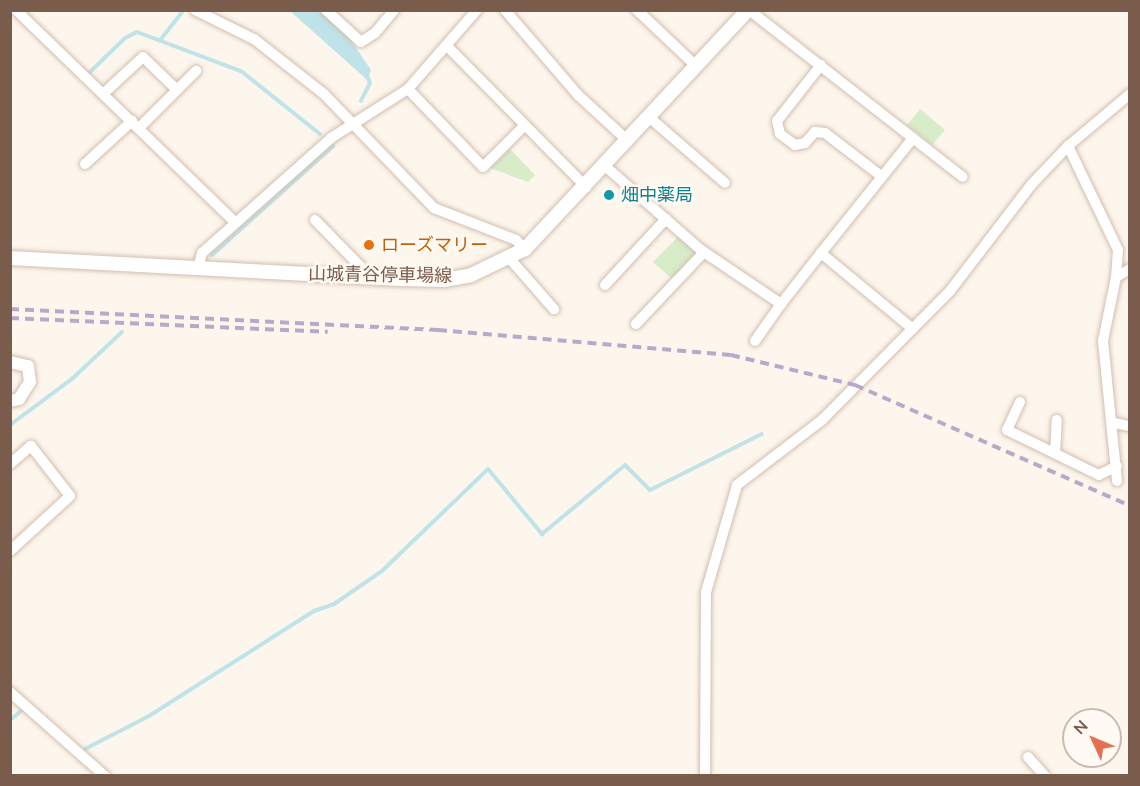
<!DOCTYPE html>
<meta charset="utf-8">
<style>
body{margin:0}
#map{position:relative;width:1140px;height:786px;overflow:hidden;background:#fdf6ec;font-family:Mulish,"Noto Sans JP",sans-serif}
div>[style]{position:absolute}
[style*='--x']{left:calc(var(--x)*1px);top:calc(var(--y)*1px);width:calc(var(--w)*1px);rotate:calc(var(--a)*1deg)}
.green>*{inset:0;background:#d8ecc9}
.water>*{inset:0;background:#bfe3e8}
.stream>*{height:4px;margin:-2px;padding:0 2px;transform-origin:2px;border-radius:2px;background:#bfe3e8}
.roads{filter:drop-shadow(0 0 2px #d1beb0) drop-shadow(0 0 2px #d1beb0)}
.minor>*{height:10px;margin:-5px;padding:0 5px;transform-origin:5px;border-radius:5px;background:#fff}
.tertiary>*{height:12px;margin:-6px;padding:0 6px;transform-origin:6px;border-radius:6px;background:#fff}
.secondary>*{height:14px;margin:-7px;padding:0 7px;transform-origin:7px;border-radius:7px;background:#fff}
.rail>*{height:4px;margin-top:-2px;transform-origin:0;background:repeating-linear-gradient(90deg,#b9a8c9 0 9px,transparent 0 15px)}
.dots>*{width:16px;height:16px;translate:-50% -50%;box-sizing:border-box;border:3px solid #fffaf3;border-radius:50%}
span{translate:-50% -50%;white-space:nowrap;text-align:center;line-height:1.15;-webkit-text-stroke:5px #fffaf3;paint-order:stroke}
.culture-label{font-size:18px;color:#0d838f}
.left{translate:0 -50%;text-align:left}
.food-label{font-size:18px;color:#c56008}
.street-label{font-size:18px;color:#7a5c4d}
.frame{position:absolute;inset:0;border:12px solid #7a5c4d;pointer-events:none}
.north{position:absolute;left:1062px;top:708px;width:60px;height:60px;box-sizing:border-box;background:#fffaf3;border:2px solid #cabbb1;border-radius:50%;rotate:314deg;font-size:16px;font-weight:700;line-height:24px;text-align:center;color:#7a5c4d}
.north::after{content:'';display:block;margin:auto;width:21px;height:27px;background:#e76f51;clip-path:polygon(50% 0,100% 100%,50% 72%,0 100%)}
</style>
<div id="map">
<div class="green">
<div style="clip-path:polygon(920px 109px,945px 130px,932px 145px,907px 125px)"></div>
<div style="clip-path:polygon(510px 149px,535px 175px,528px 182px,490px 168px)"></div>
<div style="clip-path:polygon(679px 236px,697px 253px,672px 279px,653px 262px)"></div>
</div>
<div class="water">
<div style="clip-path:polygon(292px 11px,320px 11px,343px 29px,371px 70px,368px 78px)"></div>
</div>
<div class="stream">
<div style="--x:292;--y:10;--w:102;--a:41.8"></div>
<div style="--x:368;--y:78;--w:5;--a:68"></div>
<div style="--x:370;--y:83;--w:20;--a:117"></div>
<div style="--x:161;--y:39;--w:34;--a:-52"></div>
<div style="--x:90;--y:72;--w:49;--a:-44.2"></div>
<div style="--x:125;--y:38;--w:13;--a:-27"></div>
<div style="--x:137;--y:32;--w:111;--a:20.6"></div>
<div style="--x:241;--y:71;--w:101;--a:38.6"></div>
<div style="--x:212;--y:255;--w:163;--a:-42"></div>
<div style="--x:10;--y:425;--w:79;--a:-36.7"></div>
<div style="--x:73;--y:378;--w:67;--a:-43.2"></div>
<div style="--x:10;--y:720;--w:19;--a:-39"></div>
<div style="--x:85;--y:749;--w:72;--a:-27.3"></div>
<div style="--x:149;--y:716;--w:196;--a:-32.5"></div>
<div style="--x:314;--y:611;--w:21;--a:-19"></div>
<div style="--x:334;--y:604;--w:58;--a:-34.5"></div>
<div style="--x:382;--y:571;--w:147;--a:-43.9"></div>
<div style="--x:488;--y:469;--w:85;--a:50.3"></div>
<div style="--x:542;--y:534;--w:108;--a:-39.7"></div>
<div style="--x:625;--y:465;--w:35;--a:45"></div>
<div style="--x:650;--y:490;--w:125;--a:-26.6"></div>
</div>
<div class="roads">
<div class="minor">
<div style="--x:16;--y:10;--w:306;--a:44.1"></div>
<div style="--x:195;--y:10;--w:66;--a:26.2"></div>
<div style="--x:254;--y:39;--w:89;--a:38.2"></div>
<div style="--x:324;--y:94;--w:158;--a:46"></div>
<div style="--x:434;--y:208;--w:88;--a:21.3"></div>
<div style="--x:516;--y:240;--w:13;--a:45"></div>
<div style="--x:326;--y:10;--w:47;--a:42.4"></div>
<div style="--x:361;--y:42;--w:17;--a:-33"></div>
<div style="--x:375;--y:33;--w:30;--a:-50"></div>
<div style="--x:505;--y:10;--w:112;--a:49.3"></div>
<div style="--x:578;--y:95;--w:68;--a:42.6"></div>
<div style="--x:637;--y:10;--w:83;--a:43.5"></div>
<div style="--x:749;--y:10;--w:271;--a:38"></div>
<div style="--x:448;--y:47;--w:197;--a:45.4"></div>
<div style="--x:821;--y:65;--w:71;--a:128.2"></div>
<div style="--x:777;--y:121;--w:13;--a:77"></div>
<div style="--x:780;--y:134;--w:19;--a:36"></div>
<div style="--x:795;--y:145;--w:10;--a:-11"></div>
<div style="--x:805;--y:143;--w:15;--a:-48"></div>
<div style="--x:815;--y:132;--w:10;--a:6"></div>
<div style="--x:825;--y:133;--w:71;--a:37.5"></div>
<div style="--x:408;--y:89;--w:108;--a:46.1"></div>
<div style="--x:483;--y:167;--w:59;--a:-45"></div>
<div style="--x:103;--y:94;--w:54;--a:-42.8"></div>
<div style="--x:143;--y:57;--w:47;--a:44.1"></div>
<div style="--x:650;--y:118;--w:99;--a:40.9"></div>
<div style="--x:139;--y:128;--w:81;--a:-45"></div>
<div style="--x:1068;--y:146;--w:115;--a:64.3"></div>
<div style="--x:1118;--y:250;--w:27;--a:94"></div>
<div style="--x:85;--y:164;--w:64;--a:-42.5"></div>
<div style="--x:605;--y:166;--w:128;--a:41.2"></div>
<div style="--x:701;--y:250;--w:97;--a:34"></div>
<div style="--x:781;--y:304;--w:65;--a:-51.9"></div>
<div style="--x:821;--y:253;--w:119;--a:39.6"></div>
<div style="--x:315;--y:220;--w:66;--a:45.6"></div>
<div style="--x:361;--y:267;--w:9;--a:72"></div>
<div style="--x:821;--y:253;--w:147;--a:-51.3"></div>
<div style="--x:510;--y:259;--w:67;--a:48.7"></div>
<div style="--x:198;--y:268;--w:16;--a:-75"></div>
<div style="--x:202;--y:253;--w:173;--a:-41.7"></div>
<div style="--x:331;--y:138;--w:91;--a:-32.5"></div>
<div style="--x:408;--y:89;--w:105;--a:-48.9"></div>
<div style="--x:605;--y:285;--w:90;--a:-47.3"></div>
<div style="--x:636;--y:324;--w:99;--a:-46.6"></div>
<div style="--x:755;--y:341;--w:45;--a:-54.9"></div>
<div style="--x:1020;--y:402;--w:31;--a:115"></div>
<div style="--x:1007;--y:430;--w:102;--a:26.1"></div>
<div style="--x:1099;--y:475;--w:20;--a:-27"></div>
<div style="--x:1114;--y:423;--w:16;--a:11"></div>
<div style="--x:1055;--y:453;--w:33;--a:-87"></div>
<div style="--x:10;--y:464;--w:28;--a:-41"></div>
<div style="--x:31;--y:446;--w:63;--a:52"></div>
<div style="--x:70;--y:496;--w:81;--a:137.5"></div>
<div style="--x:1117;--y:481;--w:141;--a:-95.7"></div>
<div style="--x:1103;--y:341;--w:65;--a:-78.5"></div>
<div style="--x:1116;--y:277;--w:16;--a:-30"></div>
<div style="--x:10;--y:692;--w:127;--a:41.5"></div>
<div style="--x:1028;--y:757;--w:25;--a:48"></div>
<div style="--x:705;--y:776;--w:184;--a:-89.7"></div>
<div style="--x:706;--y:592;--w:111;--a:-73.8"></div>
<div style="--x:737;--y:485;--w:107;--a:-37.4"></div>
<div style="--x:822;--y:420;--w:182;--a:-45.2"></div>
<div style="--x:950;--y:291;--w:133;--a:-52.6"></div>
<div style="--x:1031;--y:185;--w:54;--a:-46.5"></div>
<div style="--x:1068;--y:146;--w:81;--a:-40"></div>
</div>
<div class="tertiary">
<div style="--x:10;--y:362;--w:18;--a:13"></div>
<div style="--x:28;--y:366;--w:16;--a:83"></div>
<div style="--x:30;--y:382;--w:20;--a:123"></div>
<div style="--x:19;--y:399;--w:9;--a:167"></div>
</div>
<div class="secondary">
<div style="--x:10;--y:258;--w:395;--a:3.1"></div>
<div style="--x:404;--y:279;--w:40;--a:1.4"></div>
<div style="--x:444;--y:280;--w:27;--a:-10"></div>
<div style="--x:471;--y:275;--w:60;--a:-25.7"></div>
<div style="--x:525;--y:249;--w:327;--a:-47"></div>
</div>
</div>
<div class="rail">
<div style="--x:10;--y:309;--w:429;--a:2.8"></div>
<div style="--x:438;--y:330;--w:294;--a:4.9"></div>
<div style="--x:731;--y:355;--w:128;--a:13.6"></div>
<div style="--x:855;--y:385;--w:300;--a:23.7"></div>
<div style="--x:10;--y:318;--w:318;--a:2.5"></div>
</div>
<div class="dots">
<div style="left:609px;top:195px;background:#0f9aa8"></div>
<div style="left:369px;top:245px;background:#e8710a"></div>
</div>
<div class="culture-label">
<span class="left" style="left:621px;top:195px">畑中薬局</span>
</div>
<div class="food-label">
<span class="left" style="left:381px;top:245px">ローズマリー</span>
</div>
<div class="street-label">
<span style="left:380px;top:275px;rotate:1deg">山城青谷停車場線</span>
</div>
<div class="frame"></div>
<div class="north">N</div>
</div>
